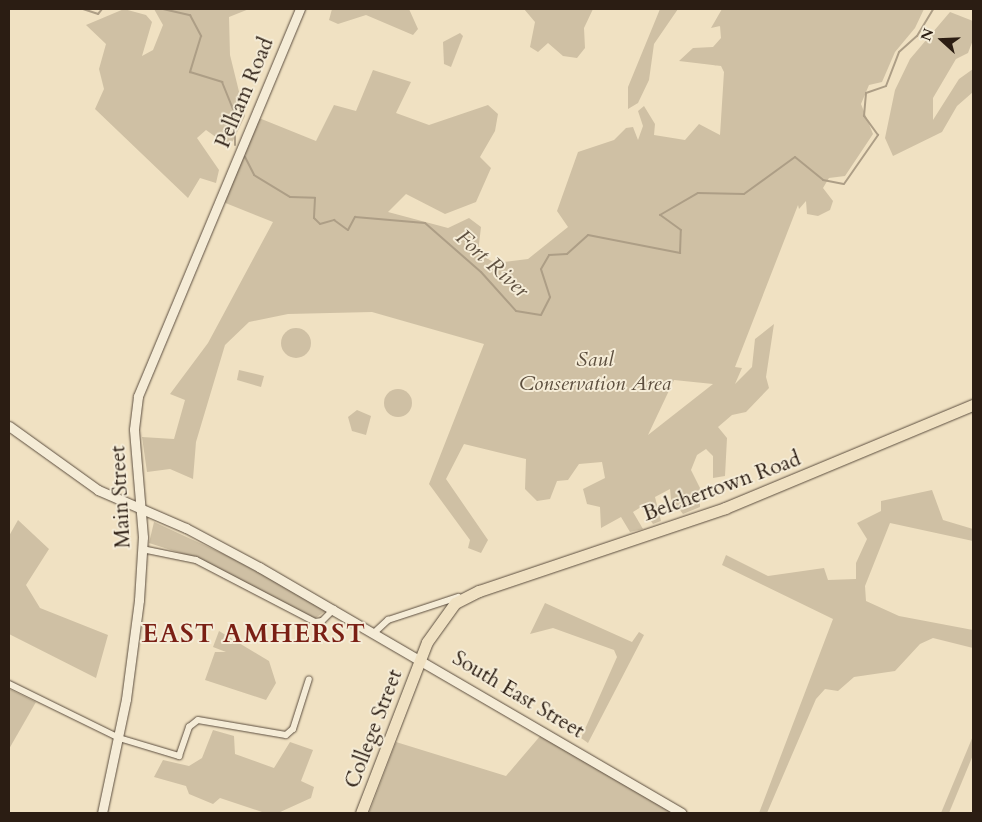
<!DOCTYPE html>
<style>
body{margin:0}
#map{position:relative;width:982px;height:822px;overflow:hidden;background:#f0e1c2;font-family:Cardo,serif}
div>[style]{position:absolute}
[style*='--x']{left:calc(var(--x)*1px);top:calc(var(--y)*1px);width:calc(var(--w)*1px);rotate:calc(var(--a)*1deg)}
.green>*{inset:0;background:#cfc0a4}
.round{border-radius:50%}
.stream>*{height:2px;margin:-1px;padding:0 1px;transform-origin:1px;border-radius:1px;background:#ad9e86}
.roads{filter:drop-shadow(0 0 1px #5c4e3f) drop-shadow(0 0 1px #5c4e3f)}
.street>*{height:6px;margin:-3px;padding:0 3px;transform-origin:3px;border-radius:3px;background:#f5ecd7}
.secondary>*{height:9px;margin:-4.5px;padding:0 4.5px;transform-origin:4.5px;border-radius:4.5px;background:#f5ecd7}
.highway>*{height:11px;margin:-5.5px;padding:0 5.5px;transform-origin:5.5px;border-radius:5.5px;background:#f0e1c2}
span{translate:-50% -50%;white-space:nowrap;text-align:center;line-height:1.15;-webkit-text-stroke:4px #f5ecd7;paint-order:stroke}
.street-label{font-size:21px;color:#2b1d13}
.park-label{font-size:21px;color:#5c4e3e;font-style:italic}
.water-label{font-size:22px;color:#5f5141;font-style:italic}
.district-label{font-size:26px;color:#7a1f14;font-weight:700;letter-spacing:1px}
.frame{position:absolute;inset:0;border:10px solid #2b1d13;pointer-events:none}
.north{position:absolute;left:917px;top:15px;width:50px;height:50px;-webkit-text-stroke:4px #f5ecd7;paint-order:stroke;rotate:290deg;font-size:14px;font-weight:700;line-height:20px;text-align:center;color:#2b1d13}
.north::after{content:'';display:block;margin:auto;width:18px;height:22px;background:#2b1d13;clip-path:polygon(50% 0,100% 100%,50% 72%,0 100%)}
</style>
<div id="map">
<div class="green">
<div style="clip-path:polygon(124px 9px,146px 15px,152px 22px,142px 56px,153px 50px,163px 25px,154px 9px,249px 9px,229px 17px,230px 55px,245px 116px,230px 147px,206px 130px,197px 138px,219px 170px,216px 183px,200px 178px,188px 198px,95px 109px,104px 89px,99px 69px,106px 44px,86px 25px)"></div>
<div style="clip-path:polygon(332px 9px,409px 9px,418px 29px,413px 35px,366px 15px,338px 24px,329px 20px)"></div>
<div style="clip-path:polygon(524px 9px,593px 9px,584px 28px,585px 48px,577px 58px,563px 56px,548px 43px,538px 52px,530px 47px,535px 22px)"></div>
<div style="clip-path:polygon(660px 9px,678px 9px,654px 44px,649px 80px,638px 103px,628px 109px,628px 87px)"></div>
<div style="clip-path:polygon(evenodd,722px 9px,924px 9px,915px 28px,895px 52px,882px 82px,869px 85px,861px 104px,873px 134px,845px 176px,829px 178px,823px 188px,833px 201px,830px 210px,818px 216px,807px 214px,806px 201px,799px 209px,798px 205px,735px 367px,742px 368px,735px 384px,752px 367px,755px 339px,774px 324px,766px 377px,769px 388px,746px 412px,732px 415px,718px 427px,727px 438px,725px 476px,713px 478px,713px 456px,706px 449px,697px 455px,691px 470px,700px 488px,700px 507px,683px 514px,671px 499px,670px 489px,655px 497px,661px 521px,653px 524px,641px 507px,633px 512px,643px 529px,630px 532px,621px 517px,601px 528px,600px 507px,587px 504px,583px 489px,605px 478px,602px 462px,579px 464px,568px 480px,557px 481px,550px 499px,537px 501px,525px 489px,526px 459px,464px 444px,446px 479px,488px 540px,481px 553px,468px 548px,470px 540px,429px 484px,484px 344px,372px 312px,288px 314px,249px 322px,225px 345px,196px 442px,193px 479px,170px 469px,147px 472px,142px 437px,174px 439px,185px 400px,170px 394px,208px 343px,273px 222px,223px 202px,259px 118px,316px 141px,334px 105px,356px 111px,373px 70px,411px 82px,396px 113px,429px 125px,488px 105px,498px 114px,495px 131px,480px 157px,491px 168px,476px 202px,445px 214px,406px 194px,388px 212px,448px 228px,469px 218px,481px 227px,478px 253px,495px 263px,528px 259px,568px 227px,557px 211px,578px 152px,614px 140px,626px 128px,633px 127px,638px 140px,643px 126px,638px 111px,644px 106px,655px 124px,654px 135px,685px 140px,699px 124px,720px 135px,724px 72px,721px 66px,679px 61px,693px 48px,713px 47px,721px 38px,720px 26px,711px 28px,722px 9px,674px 380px,713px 384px,648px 435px,674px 380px)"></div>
<div style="clip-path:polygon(950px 12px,973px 21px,973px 40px,968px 53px,956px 59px,933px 98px,933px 120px,959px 79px,973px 69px,973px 92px,957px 106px,942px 132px,893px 156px,885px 138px,895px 90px,910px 59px)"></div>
<div style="clip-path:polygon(460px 33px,463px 36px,451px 67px,444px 64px,443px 42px)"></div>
<div class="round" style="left:281px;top:328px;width:30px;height:30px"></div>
<div style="clip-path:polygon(239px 370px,264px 376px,261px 387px,237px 380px)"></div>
<div class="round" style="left:384px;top:389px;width:28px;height:28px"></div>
<div style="clip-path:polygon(357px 410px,371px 416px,366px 435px,352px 431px,348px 417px)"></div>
<div style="clip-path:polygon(932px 490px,943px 520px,973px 529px,973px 541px,890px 523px,865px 586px,866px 601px,899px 616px,973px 630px,973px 648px,933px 638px,920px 644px,895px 671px,854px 677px,838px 691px,825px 689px,816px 699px,767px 813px,759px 813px,833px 619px,722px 565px,726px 555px,768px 576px,824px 568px,828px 580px,856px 579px,856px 563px,867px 539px,857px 523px,881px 511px,881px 501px)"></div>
<div style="clip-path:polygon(18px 520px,49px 549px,26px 585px,40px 608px,108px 635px,96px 678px,9px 634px,9px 536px)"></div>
<div style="clip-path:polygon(154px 522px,230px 557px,327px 610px,314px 619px,193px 557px,149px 543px)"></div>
<div style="clip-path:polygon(545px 603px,632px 642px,639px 632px,644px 635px,588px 743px,581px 738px,617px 657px,614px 650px,553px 628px,530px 634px)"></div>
<div style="clip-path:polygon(219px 631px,269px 661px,276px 683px,266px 700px,205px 680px,215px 652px,226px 652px,213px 647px)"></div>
<div style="clip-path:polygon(9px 689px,36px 702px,9px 749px)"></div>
<div style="clip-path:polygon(213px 730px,234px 736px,235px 754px,274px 768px,290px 742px,313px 750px,301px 781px,314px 787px,311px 798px,278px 813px,265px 813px,220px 798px,213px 804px,189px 794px,186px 786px,154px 777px,163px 760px,189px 766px,202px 758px)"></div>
<div style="clip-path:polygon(541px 735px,673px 813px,369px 813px,396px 742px,506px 776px)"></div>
<div style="clip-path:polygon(973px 736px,973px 755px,949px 813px,941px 813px)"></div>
</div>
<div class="stream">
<div style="--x:83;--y:9;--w:16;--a:18"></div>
<div style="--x:98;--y:14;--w:6;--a:-51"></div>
<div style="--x:163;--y:9;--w:28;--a:13"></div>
<div style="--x:190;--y:15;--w:24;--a:62"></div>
<div style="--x:201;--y:36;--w:38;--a:107"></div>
<div style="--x:190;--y:72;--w:34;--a:17"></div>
<div style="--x:222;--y:82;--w:35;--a:68"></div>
<div style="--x:235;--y:115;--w:30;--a:90"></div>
<div style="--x:245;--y:157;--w:20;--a:63"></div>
<div style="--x:254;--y:175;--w:42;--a:31.4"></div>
<div style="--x:290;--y:197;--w:25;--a:2"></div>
<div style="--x:315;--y:198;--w:20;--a:93"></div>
<div style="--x:314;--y:218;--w:8;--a:45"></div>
<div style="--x:320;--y:224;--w:15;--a:-16"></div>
<div style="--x:334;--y:220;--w:17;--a:36"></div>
<div style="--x:348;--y:230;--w:15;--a:-62"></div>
<div style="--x:355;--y:217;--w:70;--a:4.9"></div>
<div style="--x:425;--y:223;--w:74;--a:41.2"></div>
<div style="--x:481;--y:272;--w:52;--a:48.1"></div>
<div style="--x:516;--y:311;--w:25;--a:9"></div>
<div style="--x:541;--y:315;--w:20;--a:-63"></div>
<div style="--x:550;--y:297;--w:29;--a:-108"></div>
<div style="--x:541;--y:269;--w:16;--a:-60"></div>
<div style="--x:549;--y:255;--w:18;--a:-3"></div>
<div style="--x:567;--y:254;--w:28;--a:-42"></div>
<div style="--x:588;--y:235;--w:94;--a:11.1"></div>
<div style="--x:680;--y:253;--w:23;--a:-88"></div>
<div style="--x:681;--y:230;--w:26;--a:-144"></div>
<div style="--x:660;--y:215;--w:44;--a:-30.1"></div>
<div style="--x:698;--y:193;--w:46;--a:1.2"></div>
<div style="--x:744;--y:194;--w:63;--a:-36"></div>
<div style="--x:795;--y:157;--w:36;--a:39"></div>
<div style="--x:823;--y:180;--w:21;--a:11"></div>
<div style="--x:844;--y:184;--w:60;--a:-55.2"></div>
<div style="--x:878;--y:135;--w:24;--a:-126"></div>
<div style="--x:864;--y:116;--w:23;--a:-85"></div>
<div style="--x:866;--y:93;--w:21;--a:-19"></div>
<div style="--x:886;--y:86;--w:36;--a:-69"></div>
<div style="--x:899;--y:52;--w:24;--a:-42"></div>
<div style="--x:917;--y:36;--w:31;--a:-59"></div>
</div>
<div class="roads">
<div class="street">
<div style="--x:142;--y:549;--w:55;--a:11.5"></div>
<div style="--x:196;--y:560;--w:134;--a:27.5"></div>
<div style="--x:315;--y:622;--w:7;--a:-8"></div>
<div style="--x:322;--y:621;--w:17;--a:-45"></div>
<div style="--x:375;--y:632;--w:18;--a:-43"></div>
<div style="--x:388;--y:620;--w:74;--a:-18.2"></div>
<div style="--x:9;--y:684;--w:123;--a:26.1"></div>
<div style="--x:119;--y:738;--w:63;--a:16.7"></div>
<div style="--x:179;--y:756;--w:31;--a:-71"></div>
<div style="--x:189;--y:727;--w:11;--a:-38"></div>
<div style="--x:198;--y:720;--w:89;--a:9.7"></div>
<div style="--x:286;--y:735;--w:9;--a:-41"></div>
<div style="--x:293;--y:729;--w:52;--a:-72.3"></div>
</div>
<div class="secondary">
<div style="--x:9;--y:426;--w:110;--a:35.7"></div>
<div style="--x:98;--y:490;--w:96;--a:23.4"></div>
<div style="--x:186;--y:528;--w:83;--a:28.1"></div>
<div style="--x:259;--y:567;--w:489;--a:30.2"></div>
<div style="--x:102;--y:813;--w:116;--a:-78.1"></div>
<div style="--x:126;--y:699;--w:100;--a:-82.5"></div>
<div style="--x:139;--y:600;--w:63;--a:-86.4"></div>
<div style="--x:143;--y:537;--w:108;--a:-94.8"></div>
<div style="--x:134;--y:429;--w:33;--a:-83"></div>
<div style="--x:138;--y:396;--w:420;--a:-67.3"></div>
</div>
<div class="highway">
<div style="--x:361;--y:813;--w:183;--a:-68.9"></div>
<div style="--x:427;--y:642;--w:48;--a:-54.3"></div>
<div style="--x:455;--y:603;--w:27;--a:-27"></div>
<div style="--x:479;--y:591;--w:260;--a:-18.6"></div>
<div style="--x:725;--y:508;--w:269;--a:-22.6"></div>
</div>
</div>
<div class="street-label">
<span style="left:245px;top:93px;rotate:-67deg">Pelham Road</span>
<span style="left:722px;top:487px;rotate:-20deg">Belchertown Road</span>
<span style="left:121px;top:497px;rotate:-93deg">Main Street</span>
<span style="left:518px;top:695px;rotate:31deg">South East Street</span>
<span style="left:374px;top:729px;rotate:-69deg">College Street</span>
</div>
<div class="park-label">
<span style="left:595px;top:372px">Saul<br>Conservation Area</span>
</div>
<div class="water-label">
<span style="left:492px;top:264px;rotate:42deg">Fort River</span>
</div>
<div class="district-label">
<span style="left:254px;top:634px">EAST AMHERST</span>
</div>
<div class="frame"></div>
<div class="north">N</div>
</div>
